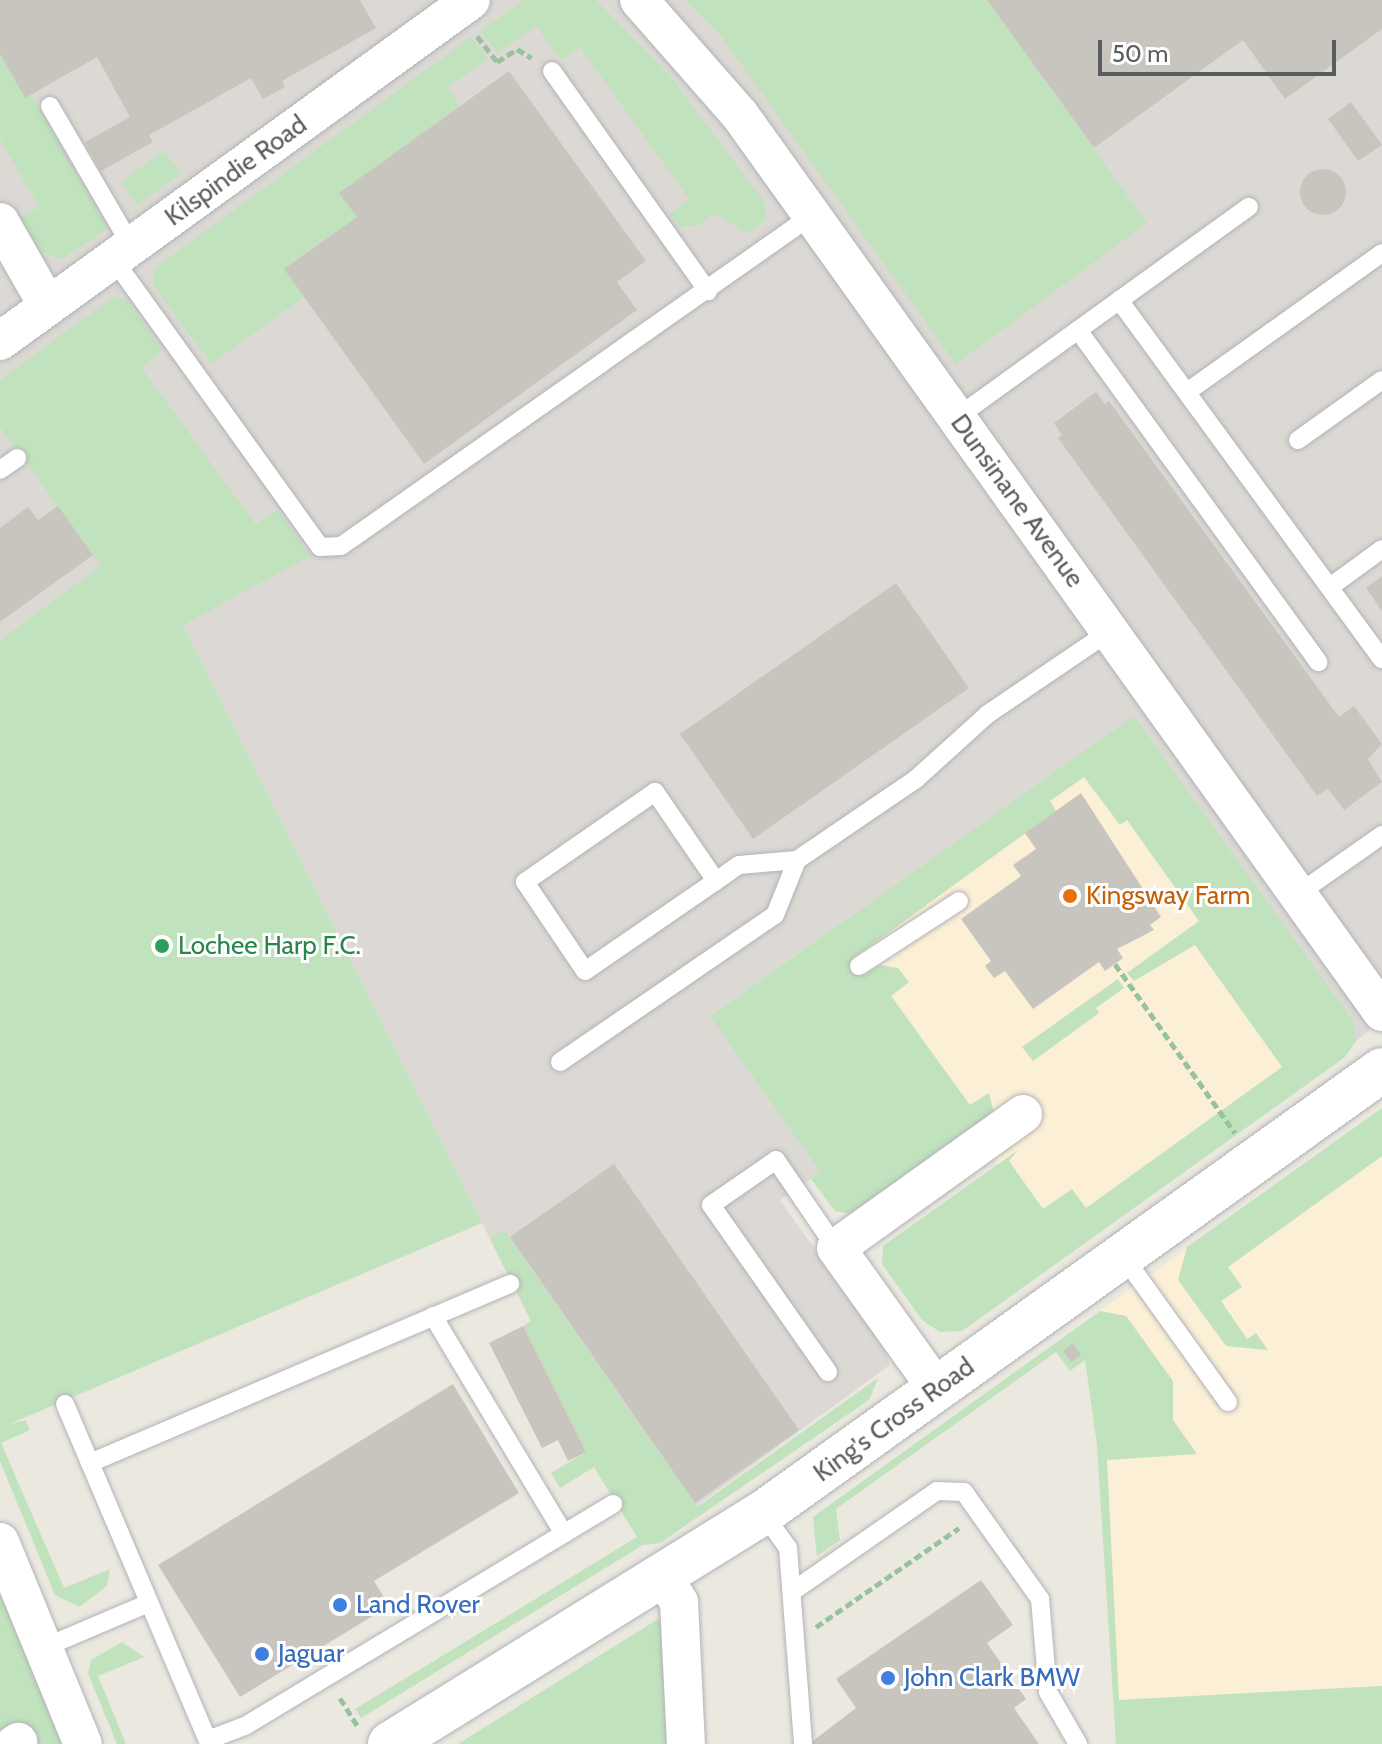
<!DOCTYPE html>
<style>
body{margin:0}
#map{position:relative;width:1382px;height:1744px;overflow:hidden;background:#ebe8e0;font-family:Cabin,sans-serif}
div>[style]{position:absolute}
[style*='--x']{left:calc(var(--x)*1px);top:calc(var(--y)*1px);width:calc(var(--w)*1px);rotate:calc(var(--a)*1deg)}
.commercial>*{inset:0;background:#fbefd5}
.industrial>*{inset:0;background:#dcd9d4}
.green>*{inset:0;background:#c0e2bd}
.building>*{inset:0;background:#c8c5bf}
.round{border-radius:50%}
.path>*{height:5px;margin-top:-2.5px;transform-origin:0;background:repeating-linear-gradient(90deg,#97c2a0 0 8px,transparent 0 12px)}
.roads{filter:drop-shadow(0 0 2px #b1b3b7) drop-shadow(0 0 2px #b1b3b7)}
.service>*{height:18px;margin:-9px;padding:0 9px;transform-origin:9px;border-radius:9px;background:#fff}
.minor>*{height:38px;margin:-19px;padding:0 19px;transform-origin:19px;border-radius:19px;background:#fff}
.tertiary>*{height:44px;margin:-22px;padding:0 22px;transform-origin:22px;border-radius:22px;background:#fff}
.dots>*{width:22px;height:22px;translate:-50% -50%;box-sizing:border-box;border:4px solid #fff;border-radius:50%}
span{translate:-50% -50%;white-space:nowrap;text-align:center;line-height:1.15;-webkit-text-stroke:6px #fff;paint-order:stroke}
.street-label{font-size:26px;color:#595d60}
.food-label{font-size:26px;color:#c56008}
.left{translate:0 -50%;text-align:left}
.leisure-label{font-size:26px;color:#27864d}
.shop-label{font-size:26px;color:#366cbe}
.scale{position:absolute;left:1098px;top:40px;width:238px;height:36px;box-sizing:border-box;border:4px solid #595d60;border-top:0;padding-left:10px;font-size:24px;line-height:28px;white-space:nowrap;color:#595d60;-webkit-text-stroke:6px #fff;paint-order:stroke}
</style>
<div id="map">
<div class="commercial">
<div style="clip-path:polygon(1112px 757px,1301px 1063px,1058px 1247px,842px 950px)"></div>
<div style="clip-path:polygon(1382px 1108px,1382px 1686px,1119px 1700px,1097px 1446px,1085px 1360px,1073px 1330px)"></div>
</div>
<div class="industrial">
<div style="clip-path:polygon(0 0,1382px 0,1382px 1020px,1356px 1041px,1352px 1021px,1134px 717px,711px 1015px,821px 1172px,780px 1200px,884px 1347px,890px 1365px,643px 1545px,140px 539px,0 640px)"></div>
</div>
<div class="green">
<div style="clip-path:polygon(524px 0,596px 0,668px 73px,765px 203px,765px 220px,747px 233px,713px 214px,698px 226px,680px 227px,670px 213px,689px 199px,580px 47px,561px 60px,536px 26px,497px 53px,481px 31px)"></div>
<div style="clip-path:polygon(685px 0,987px 0,1147px 223px,956px 364px,718px 32px)"></div>
<div style="clip-path:polygon(471px 37px,488px 59px,447px 87px,460px 106px,340px 193px,357px 217px,284px 269px,304px 297px,211px 364px,153px 285px,155px 268px)"></div>
<div style="clip-path:polygon(0 54px,24px 97px,31px 94px,108px 229px,62px 259px,41px 251px,20px 218px,39px 207px,0 139px)"></div>
<div style="clip-path:polygon(164px 151px,181px 174px,137px 205px,121px 181px)"></div>
<div style="clip-path:polygon(115px 296px,128px 302px,163px 351px,141px 367px,256px 525px,277px 510px,310px 556px,183px 625px,482px 1223px,7px 1425px,25px 1420px,30px 1430px,1px 1443px,64px 1588px,110px 1569px,107px 1586px,79px 1607px,55px 1595px,0 1461px,0 640px,101px 566px,0 427px,0 380px)"></div>
<div style="clip-path:polygon(1134px 716px,1353px 1021px,1356px 1041px,1345px 1057px,962px 1331px,940px 1332px,922px 1320px,882px 1264px,883px 1246px,1018px 1150px,1009px 1161px,1043px 1209px,1072px 1189px,1086px 1208px,1282px 1067px,1195px 945px,1134px 981px,1127px 973px,1199px 921px,1127px 820px,1120px 825px,1084px 777px,1050px 801px,1056px 811px,852px 959px,864px 975px,880px 965px,898px 968px,909px 982px,891px 996px,970px 1105px,989px 1093px,995px 1117px,858px 1215px,835px 1211px,811px 1179px,820px 1171px,710px 1016px)"></div>
<div style="clip-path:polygon(1118px 979px,1124px 988px,1096px 1008px,1099px 1013px,1033px 1061px,1022px 1047px)"></div>
<div style="clip-path:polygon(1382px 1108px,1382px 1156px,1228px 1267px,1242px 1287px,1221px 1301px,1247px 1339px,1256px 1333px,1268px 1350px,1226px 1346px,1178px 1280px,1187px 1247px)"></div>
<div style="clip-path:polygon(504px 1230px,697px 1507px,878px 1378px,869px 1400px,660px 1543px,643px 1545px,361px 1718px,355px 1709px,637px 1537px,594px 1467px,560px 1488px,551px 1473px,586px 1452px,523px 1326px,531px 1321px,490px 1239px)"></div>
<div style="clip-path:polygon(1100px 1311px,1126px 1316px,1173px 1381px,1173px 1420px,1197px 1454px,1107px 1460px,1119px 1700px,1382px 1686px,1382px 1744px,1116px 1744px,1097px 1446px,1085px 1360px,1070px 1371px,1056px 1352px,836px 1509px,840px 1540px,817px 1556px,813px 1517px)"></div>
<div style="clip-path:polygon(0 1576px,64px 1744px,28px 1744px,19px 1723px,0 1730px)"></div>
<div style="clip-path:polygon(658px 1619px,668px 1626px,674px 1744px,458px 1744px)"></div>
<div style="clip-path:polygon(122px 1642px,144px 1657px,98px 1676px,126px 1744px,117px 1744px,88px 1673px,91px 1660px)"></div>
</div>
<div class="building">
<div style="clip-path:polygon(0 0,360px 0,376px 28px,282px 81px,285px 87px,263px 99px,251px 78px,149px 135px,153px 142px,101px 171px,85px 142px,130px 117px,97px 57px,25px 98px,0 54px)"></div>
<div style="clip-path:polygon(987px 0,1382px 0,1382px 29px,1285px 99px,1243px 40px,1094px 148px)"></div>
<div style="clip-path:polygon(509px 71px,646px 261px,617px 282px,637px 310px,424px 464px,284px 269px,357px 217px,339px 193px)"></div>
<div style="clip-path:polygon(1351px 102px,1382px 145px,1358px 161px,1328px 119px)"></div>
<div class="round" style="left:1300px;top:169px;width:46px;height:46px"></div>
<div style="clip-path:polygon(1096px 392px,1105px 404px,1109px 401px,1339px 717px,1354px 706px,1382px 744px,1368px 759px,1382px 782px,1344px 810px,1328px 789px,1317px 796px,1058px 438px,1062px 435px,1054px 423px)"></div>
<div style="clip-path:polygon(58px 506px,93px 555px,0 622px,0 528px,28px 507px,38px 520px)"></div>
<div style="clip-path:polygon(1382px 576px,1382px 611px,1366px 588px)"></div>
<div style="clip-path:polygon(896px 583px,969px 688px,753px 839px,680px 734px)"></div>
<div style="clip-path:polygon(1081px 793px,1161px 917px,1150px 925px,1154px 930px,1117px 949px,1123px 958px,1115px 964px,1105px 971px,1099px 962px,1033px 1009px,1005px 971px,994px 978px,985px 966px,991px 961px,961px 919px,1021px 876px,1013px 865px,1036px 849px,1025px 833px)"></div>
<div style="clip-path:polygon(614px 1164px,799px 1430px,695px 1503px,510px 1237px)"></div>
<div style="clip-path:polygon(523px 1326px,586px 1452px,568px 1461px,558px 1440px,542px 1448px,489px 1343px)"></div>
<div style="clip-path:polygon(1073px 1343px,1081px 1355px,1071px 1362px,1063px 1351px)"></div>
<div style="clip-path:polygon(453px 1384px,519px 1493px,374px 1581px,389px 1606px,240px 1697px,158px 1565px)"></div>
<div style="clip-path:polygon(981px 1580px,1013px 1625px,987px 1643px,1026px 1699px,1014px 1708px,1039px 1744px,809px 1744px,856px 1708px,836px 1679px)"></div>
</div>
<div class="path">
<div style="--x:477;--y:36;--w:33;--a:52"></div>
<div style="--x:497;--y:62;--w:24;--a:-33"></div>
<div style="--x:517;--y:49;--w:17;--a:31"></div>
<div style="--x:1115;--y:964;--w:207;--a:54.6"></div>
<div style="--x:816;--y:1627;--w:174;--a:-34.7"></div>
<div style="--x:340;--y:1698;--w:34;--a:58"></div>
</div>
<div class="roads">
<div class="service">
<div style="--x:552;--y:71;--w:270;--a:54.7"></div>
<div style="--x:50;--y:106;--w:163;--a:59.8"></div>
<div style="--x:114;--y:260;--w:353;--a:54.3"></div>
<div style="--x:320;--y:547;--w:21;--a:-3"></div>
<div style="--x:341;--y:546;--w:574;--a:-35.07"></div>
<div style="--x:1119;--y:300;--w:445;--a:53.8"></div>
<div style="--x:1078;--y:330;--w:410;--a:54.1"></div>
<div style="--x:1187;--y:392;--w:239;--a:-35.5"></div>
<div style="--x:956;--y:418;--w:361;--a:-35.8"></div>
<div style="--x:1298;--y:440;--w:103;--a:-35.5"></div>
<div style="--x:0;--y:470;--w:21;--a:-35"></div>
<div style="--x:1330;--y:587;--w:64;--a:-36.2"></div>
<div style="--x:716;--y:881;--w:108;--a:-124.4"></div>
<div style="--x:655;--y:792;--w:158;--a:145.3"></div>
<div style="--x:525;--y:882;--w:107;--a:56"></div>
<div style="--x:585;--y:971;--w:159;--a:-34.5"></div>
<div style="--x:716;--y:881;--w:28;--a:-35"></div>
<div style="--x:739;--y:865;--w:58;--a:-4.9"></div>
<div style="--x:797;--y:860;--w:144;--a:-34.2"></div>
<div style="--x:916;--y:779;--w:97;--a:-42.1"></div>
<div style="--x:988;--y:714;--w:148;--a:-34.2"></div>
<div style="--x:1298;--y:894;--w:103;--a:-35.1"></div>
<div style="--x:859;--y:966;--w:119;--a:-33"></div>
<div style="--x:560;--y:1062;--w:260;--a:-34.4"></div>
<div style="--x:775;--y:915;--w:59;--a:-68.2"></div>
<div style="--x:1123;--y:1256;--w:180;--a:54.3"></div>
<div style="--x:433;--y:1316;--w:254;--a:59"></div>
<div style="--x:828;--y:1372;--w:204;--a:-125"></div>
<div style="--x:711;--y:1205;--w:79;--a:-34.7"></div>
<div style="--x:776;--y:1160;--w:107;--a:55.7"></div>
<div style="--x:65;--y:1404;--w:369;--a:67"></div>
<div style="--x:90;--y:1463;--w:457;--a:-23.1"></div>
<div style="--x:763;--y:1513;--w:43;--a:54.5"></div>
<div style="--x:788;--y:1548;--w:197;--a:85.6"></div>
<div style="--x:793;--y:1591;--w:175;--a:-34.8"></div>
<div style="--x:937;--y:1491;--w:27;--a:2"></div>
<div style="--x:964;--y:1492;--w:131;--a:54.6"></div>
<div style="--x:1040;--y:1599;--w:93;--a:85.1"></div>
<div style="--x:1048;--y:1692;--w:60;--a:60"></div>
<div style="--x:43;--y:1648;--w:115;--a:-23"></div>
<div style="--x:208;--y:1740;--w:40;--a:-21"></div>
<div style="--x:245;--y:1726;--w:430;--a:-31.1"></div>
</div>
<div class="minor">
<div style="--x:639;--y:0;--w:153;--a:48.7"></div>
<div style="--x:740;--y:115;--w:1103;--a:54.41"></div>
<div style="--x:0;--y:222;--w:97;--a:60.3"></div>
<div style="--x:0;--y:341;--w:581;--a:-35.9"></div>
<div style="--x:937;--y:1389;--w:173;--a:-125.6"></div>
<div style="--x:836;--y:1248;--w:230;--a:-35.6"></div>
<div style="--x:0;--y:1542;--w:218;--a:67.7"></div>
<div style="--x:664;--y:1578;--w:28;--a:58"></div>
<div style="--x:679;--y:1602;--w:142;--a:87.2"></div>
<div style="--x:15;--y:1744;--w:4;--a:-34"></div>
</div>
<div class="tertiary">
<div style="--x:390;--y:1744;--w:439;--a:-31.8"></div>
<div style="--x:763;--y:1513;--w:761;--a:-35.59"></div>
</div>
</div>
<div class="dots">
<div style="left:1070px;top:896px;background:#e8710a"></div>
<div style="left:162px;top:946px;background:#2e9e5b"></div>
<div style="left:340px;top:1605px;background:#3f7fe0"></div>
<div style="left:262px;top:1654px;background:#3f7fe0"></div>
<div style="left:888px;top:1678px;background:#3f7fe0"></div>
</div>
<div class="street-label">
<span style="left:236px;top:171px;rotate:-36deg">Kilspindie Road</span>
<span style="left:1017px;top:501px;rotate:54deg">Dunsinane Avenue</span>
<span style="left:894px;top:1420px;rotate:-36deg">King's Cross Road</span>
</div>
<div class="food-label">
<span class="left" style="left:1086px;top:896px">Kingsway Farm</span>
</div>
<div class="leisure-label">
<span class="left" style="left:178px;top:946px">Lochee Harp F.C.</span>
</div>
<div class="shop-label">
<span class="left" style="left:356px;top:1605px">Land Rover</span>
<span class="left" style="left:278px;top:1654px">Jaguar</span>
<span class="left" style="left:904px;top:1678px">John Clark BMW</span>
</div>
<div class="scale">50 m</div>
</div>
